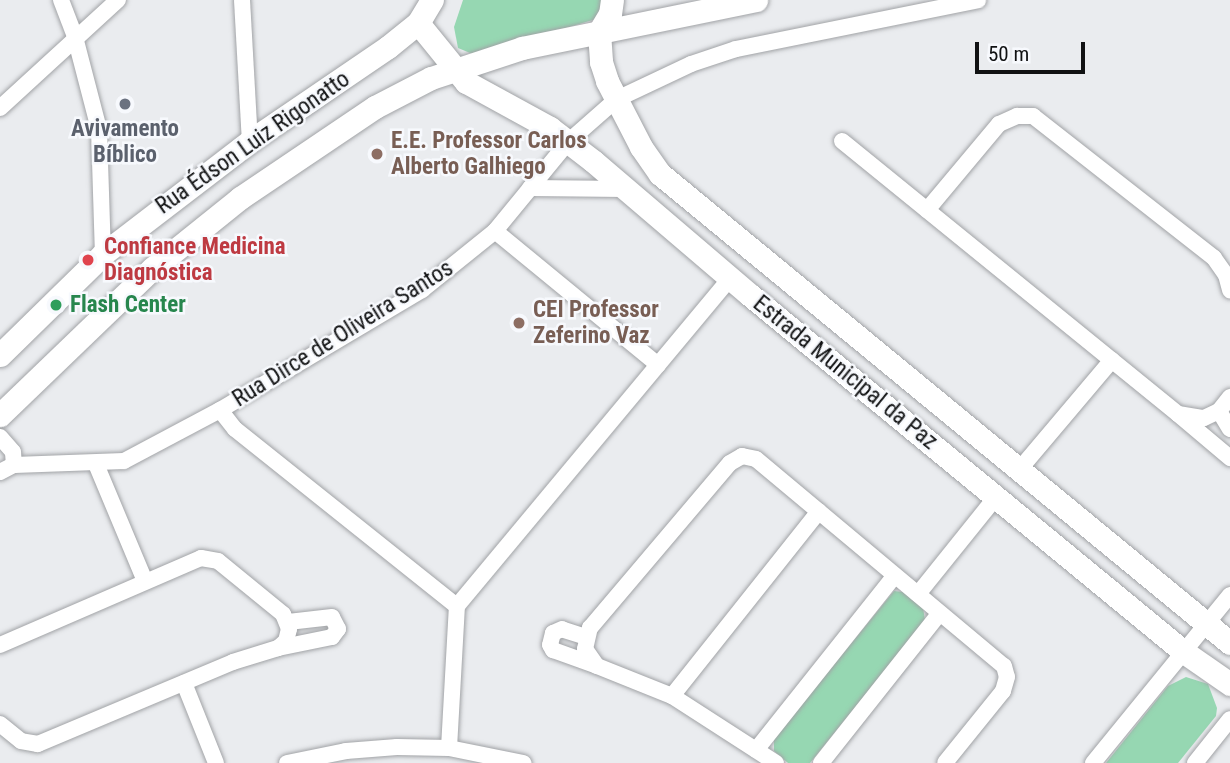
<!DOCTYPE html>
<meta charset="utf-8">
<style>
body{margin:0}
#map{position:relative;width:1230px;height:763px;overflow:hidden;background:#eaecef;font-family:"Roboto Condensed",sans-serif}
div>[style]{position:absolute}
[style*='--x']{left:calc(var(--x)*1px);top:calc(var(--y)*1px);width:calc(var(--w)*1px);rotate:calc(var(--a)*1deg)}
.green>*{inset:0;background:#96d7b2}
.roads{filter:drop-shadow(0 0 2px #a1a3a6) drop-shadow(0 0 2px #a1a3a6)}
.street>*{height:16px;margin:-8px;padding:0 8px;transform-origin:8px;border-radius:8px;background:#fff}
.secondary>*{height:23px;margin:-11.5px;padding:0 11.5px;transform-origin:11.5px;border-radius:11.5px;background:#fff}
.dots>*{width:19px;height:19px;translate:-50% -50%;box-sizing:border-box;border:4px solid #f7f9fd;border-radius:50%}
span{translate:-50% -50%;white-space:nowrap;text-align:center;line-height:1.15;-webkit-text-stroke:5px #f7f9fd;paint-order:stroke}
.worship-label{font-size:23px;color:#5b616d;font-weight:700}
.education-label{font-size:23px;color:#785e54;font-weight:700}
.left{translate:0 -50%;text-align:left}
.street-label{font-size:23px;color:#111213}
.health-label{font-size:23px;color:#be3a42;font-weight:700}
.leisure-label{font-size:23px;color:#27864d;font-weight:700}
.scale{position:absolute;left:975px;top:42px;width:110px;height:32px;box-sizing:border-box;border:4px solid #111213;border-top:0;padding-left:9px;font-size:21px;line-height:24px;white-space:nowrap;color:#111213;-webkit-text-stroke:5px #f7f9fd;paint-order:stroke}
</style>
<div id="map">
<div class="green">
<div style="clip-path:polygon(463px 0,605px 0,596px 19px,475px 55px,458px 48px,454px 27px)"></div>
<div style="clip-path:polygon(894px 591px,903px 592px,923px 607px,925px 621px,810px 763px,788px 763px,774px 751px,774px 738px)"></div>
<div style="clip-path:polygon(1186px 677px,1208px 684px,1217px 708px,1216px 716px,1178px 763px,1106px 763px,1168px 686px)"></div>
</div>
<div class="roads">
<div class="street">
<div style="--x:61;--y:0;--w:40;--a:69"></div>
<div style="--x:75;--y:37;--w:95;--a:75.4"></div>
<div style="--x:99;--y:129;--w:125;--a:88.2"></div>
<div style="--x:242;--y:0;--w:141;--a:86.8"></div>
<div style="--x:0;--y:108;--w:160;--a:-42.5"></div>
<div style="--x:842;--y:141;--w:433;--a:39.1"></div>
<div style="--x:1178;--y:414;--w:26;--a:9"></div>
<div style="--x:1204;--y:418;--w:17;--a:-25"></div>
<div style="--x:1219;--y:411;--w:18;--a:-52"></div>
<div style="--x:530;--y:188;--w:96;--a:0.6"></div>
<div style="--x:927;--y:210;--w:112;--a:-50.1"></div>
<div style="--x:999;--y:124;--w:20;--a:-24"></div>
<div style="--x:1017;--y:116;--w:16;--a:0"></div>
<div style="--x:1033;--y:116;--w:230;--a:38.1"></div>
<div style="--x:1214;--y:258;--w:21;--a:55"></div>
<div style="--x:1226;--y:275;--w:16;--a:75"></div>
<div style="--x:495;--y:231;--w:211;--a:39.4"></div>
<div style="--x:220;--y:410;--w:24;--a:52"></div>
<div style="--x:235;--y:429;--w:284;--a:38.6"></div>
<div style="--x:1219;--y:411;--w:21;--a:59"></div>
<div style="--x:1179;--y:415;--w:67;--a:40.1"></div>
<div style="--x:0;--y:437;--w:20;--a:49"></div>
<div style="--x:13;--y:452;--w:13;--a:86"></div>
<div style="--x:96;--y:464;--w:127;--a:67.3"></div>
<div style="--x:1019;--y:470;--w:144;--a:-49.8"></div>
<div style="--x:0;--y:472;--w:16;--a:-27"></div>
<div style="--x:14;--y:465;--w:110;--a:-2.1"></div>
<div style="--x:124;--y:461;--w:109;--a:-28"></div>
<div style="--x:220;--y:410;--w:235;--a:-30.7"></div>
<div style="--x:422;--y:290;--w:94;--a:-38.9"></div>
<div style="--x:495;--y:231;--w:115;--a:-50.6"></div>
<div style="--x:568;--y:142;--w:65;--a:-41.3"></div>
<div style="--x:617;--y:99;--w:82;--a:-25.3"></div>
<div style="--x:691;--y:64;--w:47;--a:-18.4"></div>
<div style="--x:736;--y:49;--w:247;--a:-11.4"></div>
<div style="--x:918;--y:594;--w:124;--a:-51.2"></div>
<div style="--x:586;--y:637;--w:25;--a:-162"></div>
<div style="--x:562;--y:629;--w:10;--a:156"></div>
<div style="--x:553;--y:633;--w:12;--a:104"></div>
<div style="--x:550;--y:645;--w:6;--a:59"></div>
<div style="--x:553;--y:650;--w:45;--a:19.7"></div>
<div style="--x:0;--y:645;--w:219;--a:-23.4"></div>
<div style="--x:201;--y:558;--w:17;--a:10"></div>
<div style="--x:218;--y:561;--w:84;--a:39.2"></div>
<div style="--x:283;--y:614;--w:16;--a:68"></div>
<div style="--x:289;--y:629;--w:12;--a:104"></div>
<div style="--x:286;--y:641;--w:11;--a:139"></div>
<div style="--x:278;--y:648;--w:47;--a:162.7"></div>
<div style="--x:233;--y:662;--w:212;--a:157.2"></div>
<div style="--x:38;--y:744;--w:17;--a:-170"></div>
<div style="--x:21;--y:741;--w:27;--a:-141"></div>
<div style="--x:278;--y:648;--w:55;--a:-11.5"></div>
<div style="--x:332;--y:637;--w:10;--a:-53"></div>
<div style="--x:338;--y:629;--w:13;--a:-117"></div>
<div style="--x:332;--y:617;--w:44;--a:173.5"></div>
<div style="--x:184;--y:683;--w:86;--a:68.2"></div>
<div style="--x:672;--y:696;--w:236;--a:-51.5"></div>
<div style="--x:449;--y:748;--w:142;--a:-86.8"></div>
<div style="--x:457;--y:606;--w:427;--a:-50.2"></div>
<div style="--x:756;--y:750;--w:223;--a:-51.5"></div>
<div style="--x:287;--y:763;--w:60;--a:-11.5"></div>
<div style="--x:346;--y:751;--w:51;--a:-4.5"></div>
<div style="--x:397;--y:747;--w:52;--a:1.1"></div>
<div style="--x:449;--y:748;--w:76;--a:11.5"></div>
<div style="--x:776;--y:763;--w:124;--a:-147.2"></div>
<div style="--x:672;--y:696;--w:81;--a:-158.2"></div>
<div style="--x:597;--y:666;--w:21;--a:-125"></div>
<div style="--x:585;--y:649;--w:22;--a:-77"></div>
<div style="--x:590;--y:628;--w:216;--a:-49.7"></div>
<div style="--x:730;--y:463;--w:14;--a:-30"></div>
<div style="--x:742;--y:456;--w:14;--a:12"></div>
<div style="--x:756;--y:459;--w:323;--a:39.9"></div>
<div style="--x:1004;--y:666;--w:11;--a:75"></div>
<div style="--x:1007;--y:677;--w:15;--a:106"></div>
<div style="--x:1003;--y:691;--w:92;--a:128.9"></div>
<div style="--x:821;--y:763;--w:191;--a:-51.6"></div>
<div style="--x:1093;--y:763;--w:217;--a:-50.8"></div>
<div style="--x:1195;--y:763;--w:56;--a:-51.5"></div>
</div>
<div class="secondary">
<div style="--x:418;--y:23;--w:76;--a:50.9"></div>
<div style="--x:466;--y:82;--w:96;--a:28.7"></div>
<div style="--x:550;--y:128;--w:54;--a:37.5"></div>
<div style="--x:593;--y:161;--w:206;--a:40.5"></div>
<div style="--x:750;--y:295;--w:562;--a:39.44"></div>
<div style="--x:1184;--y:652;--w:56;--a:34.8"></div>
<div style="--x:599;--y:32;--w:30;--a:86"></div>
<div style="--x:601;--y:62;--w:20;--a:72"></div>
<div style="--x:607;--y:81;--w:74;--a:62.7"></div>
<div style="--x:641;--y:147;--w:33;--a:55"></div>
<div style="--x:660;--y:174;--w:738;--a:39.45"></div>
<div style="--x:599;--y:32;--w:21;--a:-59"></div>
<div style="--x:610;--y:14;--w:14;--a:-82"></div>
<div style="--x:0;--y:355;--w:144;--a:-44.4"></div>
<div style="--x:103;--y:254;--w:185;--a:-37.5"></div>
<div style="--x:250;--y:141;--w:167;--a:-34.3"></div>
<div style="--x:388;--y:47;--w:38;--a:-39"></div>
<div style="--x:418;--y:23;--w:27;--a:-59"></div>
<div style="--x:0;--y:415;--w:212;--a:-43.9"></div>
<div style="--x:153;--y:268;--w:112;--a:-38.8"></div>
<div style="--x:240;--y:198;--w:163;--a:-34"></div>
<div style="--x:375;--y:107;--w:63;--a:-27.4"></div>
<div style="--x:431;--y:78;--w:96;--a:-18.2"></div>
<div style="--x:522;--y:48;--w:239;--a:-11.6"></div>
</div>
</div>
<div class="dots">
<div style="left:125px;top:104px;background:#6b7280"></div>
<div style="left:377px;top:154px;background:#8d6e63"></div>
<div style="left:88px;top:260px;background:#e0444e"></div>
<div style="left:56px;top:305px;background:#2e9e5b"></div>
<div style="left:519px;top:323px;background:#8d6e63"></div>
</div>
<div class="worship-label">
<span style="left:125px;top:142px">Avivamento<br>Bíblico</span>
</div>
<div class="education-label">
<span class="left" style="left:391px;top:154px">E.E. Professor Carlos<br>Alberto Galhiego</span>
<span class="left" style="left:533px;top:323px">CEI Professor<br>Zeferino Vaz</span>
</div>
<div class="street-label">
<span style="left:253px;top:143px;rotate:-35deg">Rua Édson Luiz Rigonatto</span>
<span style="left:343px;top:334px;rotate:-32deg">Rua Dirce de Oliveira Santos</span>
<span style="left:845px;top:373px;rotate:39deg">Estrada Municipal da Paz</span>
</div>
<div class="health-label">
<span class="left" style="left:104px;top:260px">Confiance Medicina<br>Diagnóstica</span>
</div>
<div class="leisure-label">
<span class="left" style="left:70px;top:305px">Flash Center</span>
</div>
<div class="scale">50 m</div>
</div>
